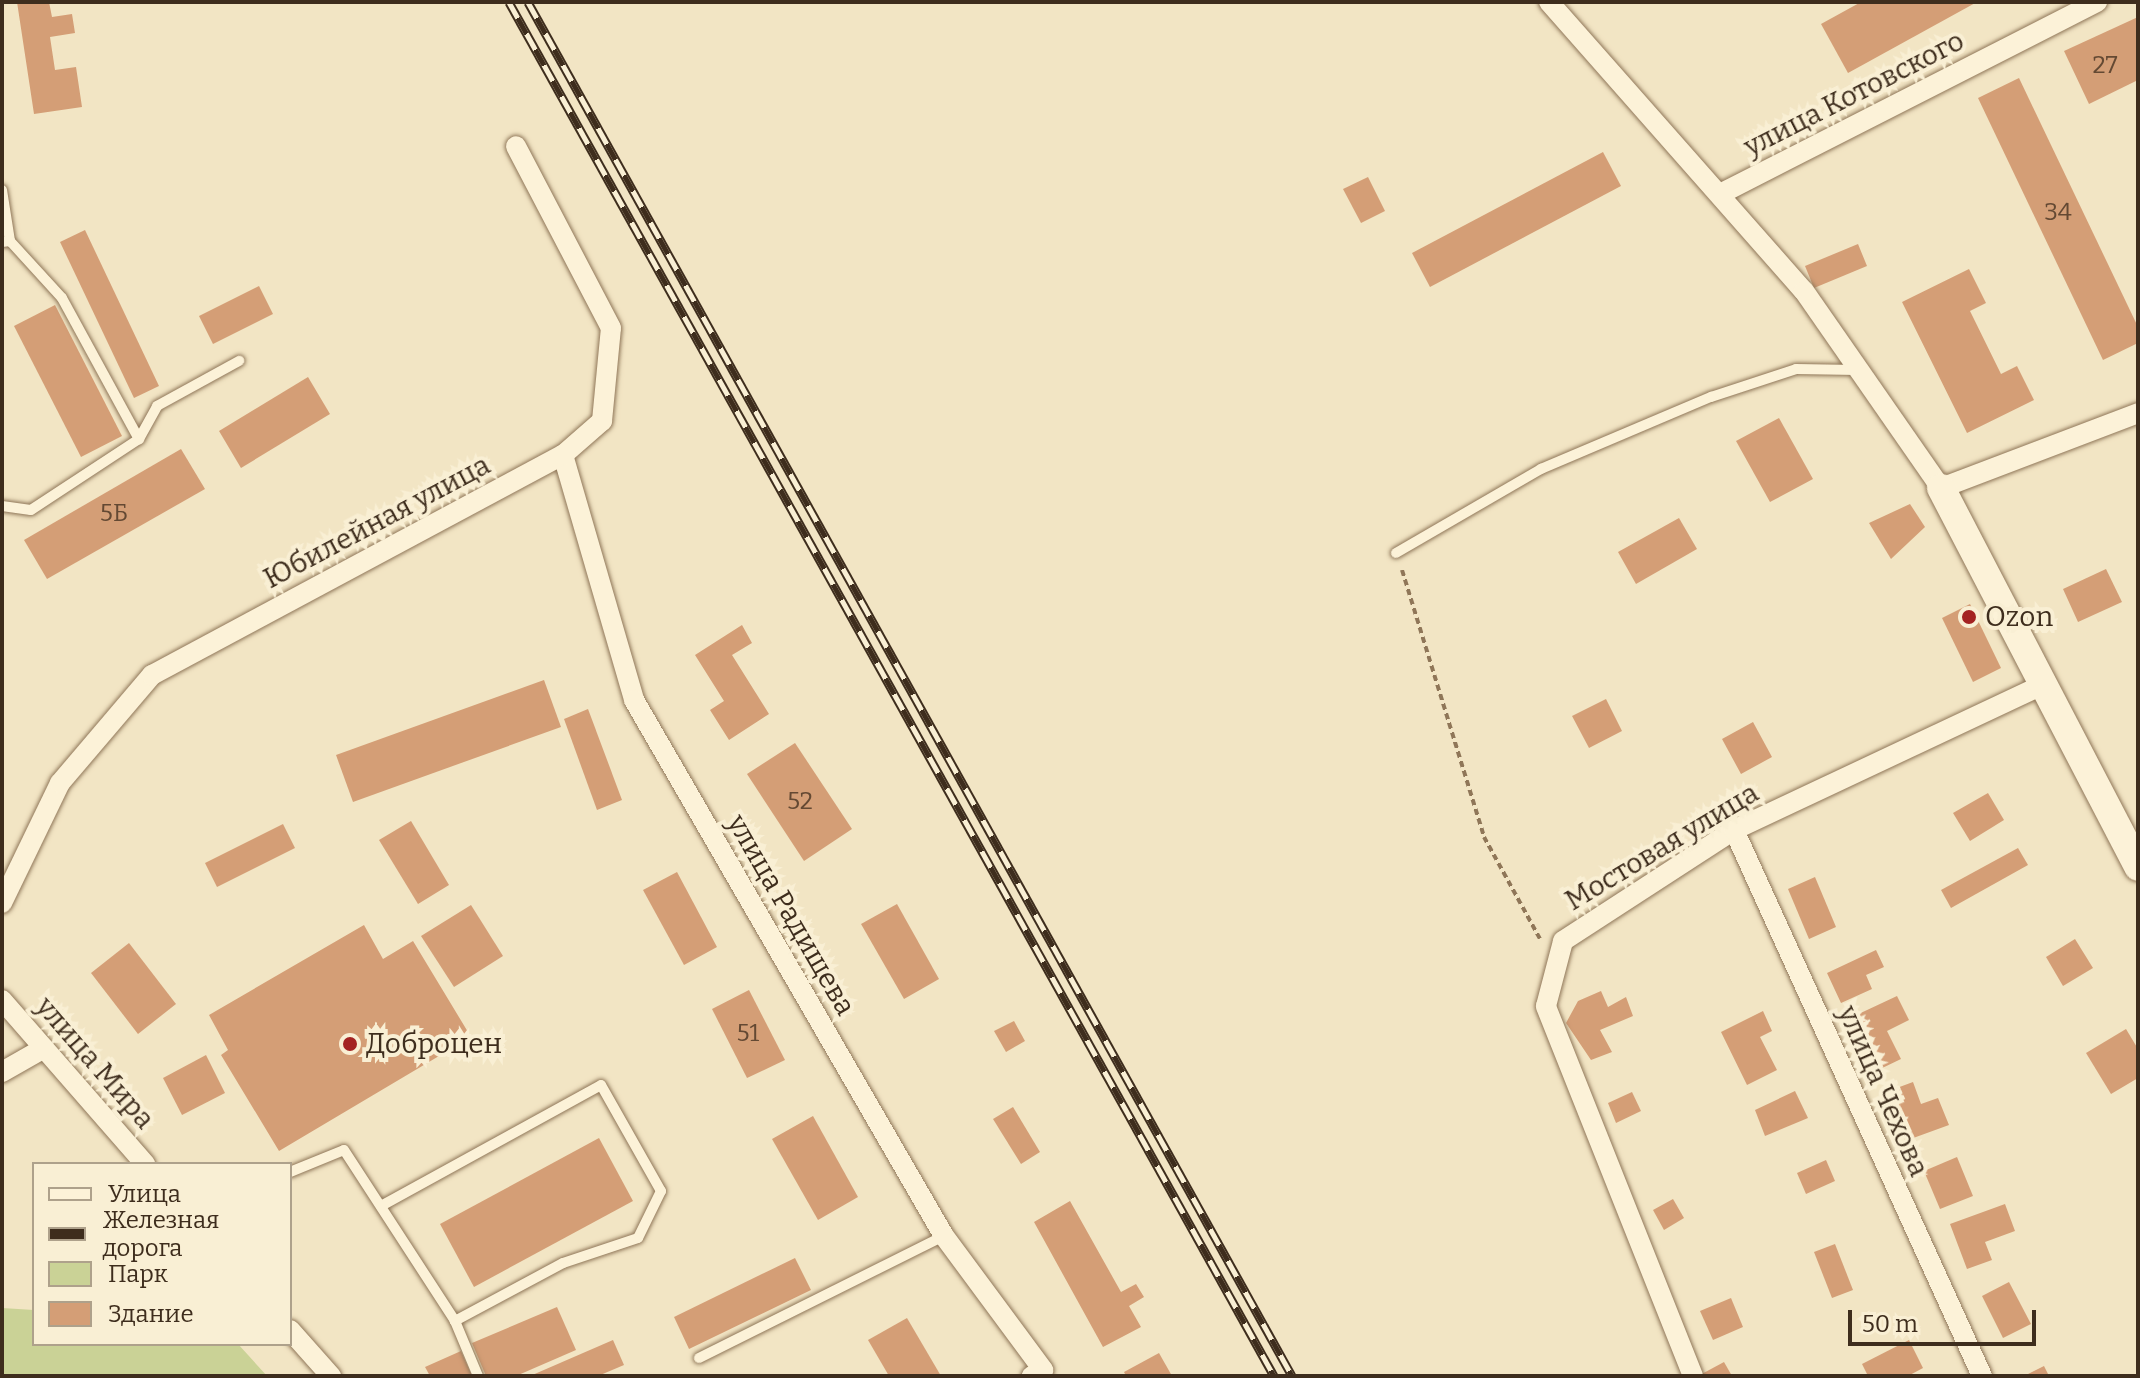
<!DOCTYPE html>
<meta charset="utf-8">
<style>
body{margin:0}
#map{position:relative;width:2140px;height:1378px;overflow:hidden;background:#f2e5c4;font-family:Bitter,serif}
div>[style]{position:absolute}
[style*='--x']{left:calc(var(--x)*1px);top:calc(var(--y)*1px);width:calc(var(--w)*1px);rotate:calc(var(--a)*1deg)}
.green>*{inset:0;background:#cad296}
.building>*{inset:0;background:#d49e76}
.path>*{height:4px;margin-top:-2px;transform-origin:0;background:repeating-linear-gradient(90deg,#8f7658 0 6px,transparent 0 10px)}
.roads{filter:drop-shadow(0 0 2px #8f7658) drop-shadow(0 0 2px #8f7658)}
.lane>*{height:10px;margin:-5px;padding:0 5px;transform-origin:5px;border-radius:5px;background:#fcf2d8}
.street>*{height:20px;margin:-10px;padding:0 10px;transform-origin:10px;border-radius:10px;background:#fcf2d8}
.secondary>*{height:28px;margin:-14px;padding:0 14px;transform-origin:14px;border-radius:14px;background:#fcf2d8}
.rail>*{height:9px;margin-top:-4.5px;transform-origin:0;background:repeating-linear-gradient(90deg,#f9efd4 0 18px,#3e2d1d 0 36px);box-sizing:border-box;border-block:2px solid #3e2d1d}
.dots>*{width:22px;height:22px;translate:-50% -50%;box-sizing:border-box;border:4px solid #f9efd4;border-radius:50%}
span{translate:-50% -50%;white-space:nowrap;text-align:center;line-height:1.15;-webkit-text-stroke:8px #f9efd4;paint-order:stroke}
.number-label{font-size:24px;color:#644933}
.number-label span{-webkit-text-stroke-width:0}
.street-label{font-size:28px;color:#3e2d1d}
.poi-label{font-size:28px;color:#3e2d1d}
.left{translate:0 -50%;text-align:left}
.frame{position:absolute;inset:0;border:4px solid #3e2d1d;pointer-events:none}
.legend{position:absolute;left:32px;top:1162px;width:260px;height:184px;box-sizing:border-box;background:#f9efd4;border:2px solid #aea18b;margin:0;padding:10px 14px;list-style:none;font-size:24px;color:#3e2d1d}
.legend li{display:flex;align-items:center;gap:16px;height:40px}
.legend b{width:40px;border:2px solid #aea18b}
.scale{position:absolute;left:1848px;top:1310px;width:188px;height:36px;box-sizing:border-box;border:4px solid #3e2d1d;border-top:0;padding-left:10px;font-size:24px;line-height:28px;white-space:nowrap;color:#3e2d1d;-webkit-text-stroke:6px #f9efd4;paint-order:stroke}
</style>
<div id="map">
<div class="green">
<div style="clip-path:polygon(2px 1308px,34px 1310px,34px 1344px,238px 1344px,267px 1376px,2px 1376px)"></div>
</div>
<div class="building">
<div style="clip-path:polygon(17px 2px,49px 2px,52px 17px,72px 14px,75px 33px,50px 37px,55px 70px,76px 67px,82px 107px,34px 114px)"></div>
<div style="clip-path:polygon(1861px 2px,1977px 2px,1848px 73px,1821px 24px)"></div>
<div style="clip-path:polygon(2138px 17px,2138px 80px,2089px 104px,2064px 51px)"></div>
<div style="clip-path:polygon(2019px 78px,2138px 327px,2138px 343px,2103px 360px,1978px 98px)"></div>
<div style="clip-path:polygon(1603px 152px,1621px 186px,1430px 287px,1412px 253px)"></div>
<div style="clip-path:polygon(1368px 177px,1385px 211px,1361px 223px,1343px 189px)"></div>
<div style="clip-path:polygon(85px 230px,159px 386px,134px 398px,60px 242px)"></div>
<div style="clip-path:polygon(1858px 244px,1867px 266px,1814px 288px,1805px 266px)"></div>
<div style="clip-path:polygon(1969px 269px,1986px 303px,1970px 311px,2001px 374px,2017px 366px,2034px 400px,1967px 433px,1902px 302px)"></div>
<div style="clip-path:polygon(259px 286px,273px 314px,213px 344px,199px 316px)"></div>
<div style="clip-path:polygon(55px 305px,122px 436px,81px 457px,14px 326px)"></div>
<div style="clip-path:polygon(308px 377px,330px 414px,241px 468px,219px 431px)"></div>
<div style="clip-path:polygon(1779px 418px,1813px 479px,1770px 502px,1736px 441px)"></div>
<div style="clip-path:polygon(181px 449px,205px 489px,47px 579px,24px 540px)"></div>
<div style="clip-path:polygon(1910px 504px,1925px 527px,1891px 559px,1869px 523px)"></div>
<div style="clip-path:polygon(1679px 518px,1697px 549px,1636px 584px,1618px 552px)"></div>
<div style="clip-path:polygon(2106px 569px,2122px 602px,2078px 622px,2063px 589px)"></div>
<div style="clip-path:polygon(1970px 604px,2001px 668px,1973px 682px,1942px 618px)"></div>
<div style="clip-path:polygon(742px 625px,752px 643px,732px 655px,769px 714px,729px 740px,710px 710px,724px 701px,695px 655px)"></div>
<div style="clip-path:polygon(544px 680px,561px 727px,353px 802px,336px 755px)"></div>
<div style="clip-path:polygon(1606px 699px,1622px 731px,1589px 748px,1572px 716px)"></div>
<div style="clip-path:polygon(588px 709px,622px 800px,597px 810px,564px 719px)"></div>
<div style="clip-path:polygon(1753px 722px,1772px 757px,1741px 774px,1722px 739px)"></div>
<div style="clip-path:polygon(795px 743px,852px 829px,804px 861px,747px 774px)"></div>
<div style="clip-path:polygon(1988px 793px,2004px 820px,1970px 841px,1953px 813px)"></div>
<div style="clip-path:polygon(411px 821px,449px 885px,418px 904px,379px 840px)"></div>
<div style="clip-path:polygon(283px 824px,295px 848px,217px 887px,205px 863px)"></div>
<div style="clip-path:polygon(2018px 848px,2028px 865px,1951px 908px,1941px 890px)"></div>
<div style="clip-path:polygon(677px 872px,717px 947px,684px 965px,643px 890px)"></div>
<div style="clip-path:polygon(1815px 877px,1836px 927px,1809px 939px,1788px 889px)"></div>
<div style="clip-path:polygon(897px 904px,939px 979px,904px 999px,861px 924px)"></div>
<div style="clip-path:polygon(471px 905px,503px 956px,454px 987px,421px 936px)"></div>
<div style="clip-path:polygon(364px 925px,383px 959px,413px 941px,471px 1037px,279px 1151px,221px 1055px,228px 1050px,209px 1015px)"></div>
<div style="clip-path:polygon(2075px 939px,2093px 968px,2063px 986px,2046px 957px)"></div>
<div style="clip-path:polygon(129px 943px,176px 1004px,138px 1034px,91px 973px)"></div>
<div style="clip-path:polygon(1876px 950px,1884px 967px,1866px 975px,1872px 989px,1841px 1003px,1827px 973px)"></div>
<div style="clip-path:polygon(749px 990px,785px 1060px,747px 1078px,712px 1009px)"></div>
<div style="clip-path:polygon(1601px 991px,1608px 1007px,1626px 997px,1633px 1016px,1600px 1030px,1612px 1052px,1591px 1060px,1566px 1023px,1578px 1001px)"></div>
<div style="clip-path:polygon(1897px 996px,1909px 1020px,1887px 1031px,1901px 1059px,1876px 1071px,1850px 1018px)"></div>
<div style="clip-path:polygon(1763px 1011px,1772px 1031px,1760px 1037px,1777px 1070px,1747px 1085px,1721px 1032px)"></div>
<div style="clip-path:polygon(1014px 1021px,1025px 1041px,1006px 1052px,994px 1031px)"></div>
<div style="clip-path:polygon(2126px 1029px,2138px 1049px,2138px 1078px,2111px 1094px,2086px 1053px)"></div>
<div style="clip-path:polygon(206px 1055px,225px 1093px,182px 1115px,163px 1078px)"></div>
<div style="clip-path:polygon(1913px 1082px,1921px 1104px,1938px 1098px,1949px 1125px,1905px 1141px,1886px 1092px)"></div>
<div style="clip-path:polygon(1795px 1091px,1808px 1118px,1765px 1136px,1755px 1110px)"></div>
<div style="clip-path:polygon(1632px 1092px,1641px 1111px,1616px 1123px,1608px 1103px)"></div>
<div style="clip-path:polygon(1013px 1107px,1040px 1152px,1021px 1164px,993px 1119px)"></div>
<div style="clip-path:polygon(813px 1116px,858px 1197px,818px 1220px,772px 1139px)"></div>
<div style="clip-path:polygon(599px 1138px,633px 1201px,474px 1287px,440px 1224px)"></div>
<div style="clip-path:polygon(1957px 1157px,1973px 1196px,1940px 1209px,1924px 1171px)"></div>
<div style="clip-path:polygon(1826px 1160px,1835px 1181px,1806px 1194px,1797px 1173px)"></div>
<div style="clip-path:polygon(1673px 1199px,1684px 1218px,1664px 1230px,1653px 1210px)"></div>
<div style="clip-path:polygon(1070px 1201px,1121px 1292px,1136px 1284px,1144px 1297px,1129px 1306px,1141px 1327px,1103px 1347px,1034px 1222px)"></div>
<div style="clip-path:polygon(2005px 1204px,2015px 1231px,1985px 1242px,1992px 1260px,1967px 1269px,1950px 1224px)"></div>
<div style="clip-path:polygon(1835px 1244px,1853px 1290px,1832px 1298px,1814px 1252px)"></div>
<div style="clip-path:polygon(795px 1258px,811px 1290px,689px 1349px,674px 1317px)"></div>
<div style="clip-path:polygon(2009px 1282px,2031px 1324px,2003px 1338px,1982px 1296px)"></div>
<div style="clip-path:polygon(1731px 1298px,1743px 1327px,1713px 1340px,1700px 1311px)"></div>
<div style="clip-path:polygon(557px 1307px,576px 1350px,516px 1376px,486px 1376px,472px 1343px)"></div>
<div style="clip-path:polygon(907px 1318px,941px 1376px,889px 1376px,868px 1340px)"></div>
<div style="clip-path:polygon(613px 1340px,624px 1365px,598px 1376px,530px 1376px)"></div>
<div style="clip-path:polygon(1909px 1340px,1923px 1368px,1908px 1376px,1868px 1376px,1862px 1364px)"></div>
<div style="clip-path:polygon(461px 1351px,472px 1376px,430px 1376px,425px 1367px)"></div>
<div style="clip-path:polygon(1159px 1353px,1172px 1376px,1126px 1376px,1124px 1372px)"></div>
<div style="clip-path:polygon(1724px 1362px,1732px 1376px,1698px 1376px)"></div>
<div style="clip-path:polygon(2044px 1366px,2049px 1376px,2024px 1376px)"></div>
</div>
<div class="path">
<div style="--x:1402;--y:570;--w:279;--a:72.9"></div>
<div style="--x:1484;--y:837;--w:116;--a:61.2"></div>
</div>
<div class="roads">
<div class="lane">
<div style="--x:2;--y:190;--w:52;--a:81.1"></div>
<div style="--x:10;--y:241;--w:8;--a:173"></div>
<div style="--x:10;--y:241;--w:77;--a:47.6"></div>
<div style="--x:62;--y:298;--w:161;--a:61.4"></div>
<div style="--x:2;--y:506;--w:29;--a:8"></div>
<div style="--x:31;--y:510;--w:129;--a:-33.3"></div>
<div style="--x:139;--y:439;--w:38;--a:-61"></div>
<div style="--x:157;--y:406;--w:94;--a:-28.8"></div>
<div style="--x:1396;--y:553;--w:168;--a:-30.1"></div>
<div style="--x:1541;--y:469;--w:185;--a:-23"></div>
<div style="--x:1711;--y:397;--w:89;--a:-18.2"></div>
<div style="--x:1796;--y:369;--w:61;--a:0.9"></div>
<div style="--x:290;--y:1172;--w:58;--a:-22.2"></div>
<div style="--x:344;--y:1150;--w:204;--a:57"></div>
<div style="--x:455;--y:1321;--w:60;--a:67.3"></div>
<div style="--x:381;--y:1206;--w:251;--a:-28.8"></div>
<div style="--x:601;--y:1085;--w:122;--a:60.5"></div>
<div style="--x:661;--y:1191;--w:52;--a:116.1"></div>
<div style="--x:638;--y:1238;--w:79;--a:161.6"></div>
<div style="--x:563;--y:1263;--w:123;--a:151.8"></div>
<div style="--x:699;--y:1358;--w:274;--a:-26.5"></div>
</div>
<div class="street">
<div style="--x:1549;--y:2;--w:385;--a:48.6"></div>
<div style="--x:1804;--y:291;--w:240;--a:55.2"></div>
<div style="--x:1941;--y:488;--w:211;--a:-20.8"></div>
<div style="--x:1722;--y:193;--w:421;--a:-27"></div>
<div style="--x:563;--y:455;--w:255;--a:73.8"></div>
<div style="--x:634;--y:700;--w:619;--a:59.96"></div>
<div style="--x:944;--y:1236;--w:167;--a:53.5"></div>
<div style="--x:1043;--y:1370;--w:13;--a:151"></div>
<div style="--x:1734;--y:830;--w:600;--a:65.57"></div>
<div style="--x:2;--y:903;--w:133;--a:-64.2"></div>
<div style="--x:60;--y:783;--w:142;--a:-49.6"></div>
<div style="--x:152;--y:675;--w:466;--a:-28.2"></div>
<div style="--x:563;--y:455;--w:52;--a:-41.1"></div>
<div style="--x:602;--y:421;--w:93;--a:-84.5"></div>
<div style="--x:611;--y:328;--w:205;--a:-117.6"></div>
<div style="--x:2;--y:1000;--w:218;--a:48.9"></div>
<div style="--x:2;--y:1072;--w:48;--a:-29.7"></div>
<div style="--x:290;--y:1330;--w:62;--a:48.3"></div>
<div style="--x:1693;--y:1376;--w:398;--a:-111.7"></div>
<div style="--x:1546;--y:1006;--w:67;--a:-75.3"></div>
<div style="--x:1563;--y:941;--w:204;--a:-33"></div>
<div style="--x:1734;--y:830;--w:336;--a:-25.2"></div>
</div>
<div class="secondary">
<div style="--x:1941;--y:488;--w:427;--a:62.5"></div>
</div>
</div>
<div class="rail">
<div style="--x:509;--y:2;--w:1573;--a:60.89"></div>
<div style="--x:528;--y:2;--w:1572;--a:60.92"></div>
</div>
<div class="dots">
<div style="left:1969px;top:617px;background:#a42322"></div>
<div style="left:350px;top:1044px;background:#a42322"></div>
</div>
<div class="number-label">
<span style="left:2105px;top:66px">27</span>
<span style="left:2058px;top:213px">34</span>
<span style="left:114px;top:514px">5Б</span>
<span style="left:800px;top:802px">52</span>
<span style="left:748px;top:1034px">51</span>
</div>
<div class="street-label">
<span style="left:1854px;top:94px;rotate:-27deg">улица Котовского</span>
<span style="left:377px;top:522px;rotate:-28deg">Юбилейная улица</span>
<span style="left:1662px;top:847px;rotate:-31deg">Мостовая улица</span>
<span style="left:791px;top:915px;rotate:60deg">улица Радищева</span>
<span style="left:95px;top:1063px;rotate:49deg">улица Мира</span>
<span style="left:1883px;top:1091px;rotate:66deg">улица Чехова</span>
</div>
<div class="poi-label">
<span class="left" style="left:1985px;top:617px">Ozon</span>
<span class="left" style="left:366px;top:1044px">Доброцен</span>
</div>
<div class="frame"></div>
<ul class="legend">
<li><b style="height:10px;background:#fcf2d8"></b>Улица</li>
<li><b style="height:10px;background:#3e2d1d"></b>Железная дорога</li>
<li><b style="height:22px;background:#cad296"></b>Парк</li>
<li><b style="height:22px;background:#d49e76"></b>Здание</li>
</ul>
<div class="scale">50 m</div>
</div>
